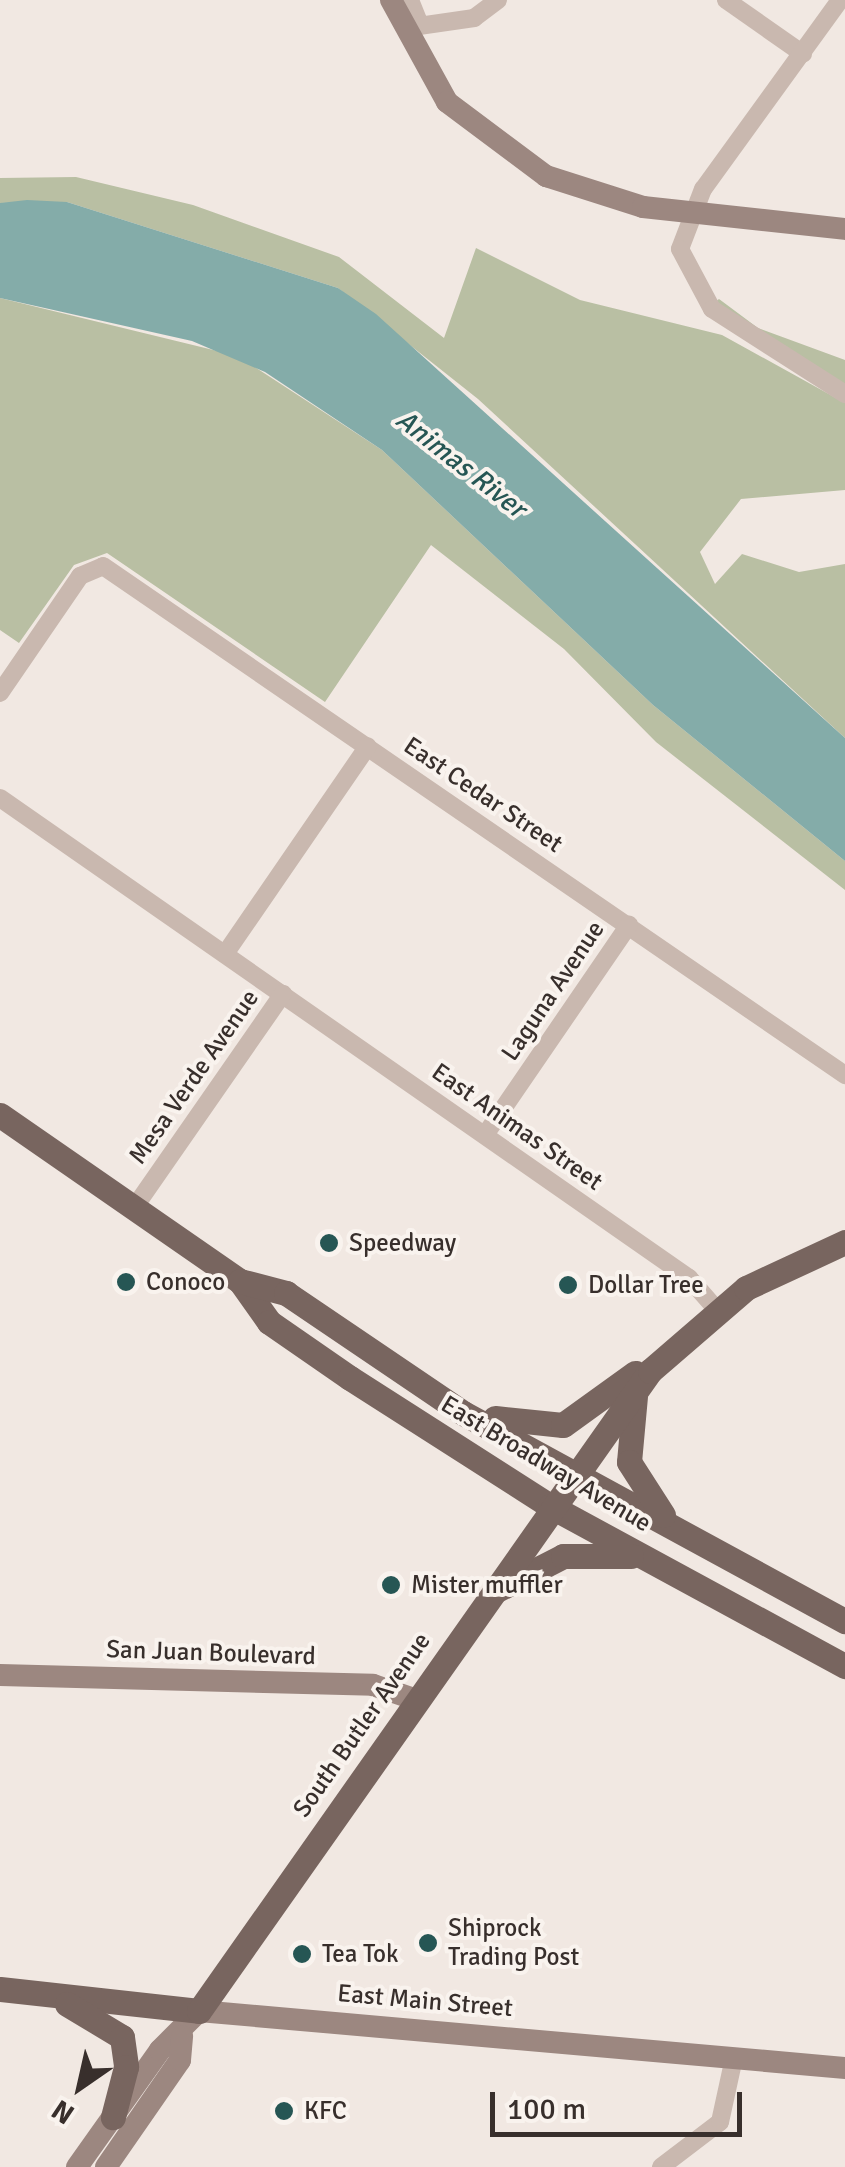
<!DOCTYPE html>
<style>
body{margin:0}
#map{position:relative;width:845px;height:2167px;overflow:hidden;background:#f1e8e2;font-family:Signika,sans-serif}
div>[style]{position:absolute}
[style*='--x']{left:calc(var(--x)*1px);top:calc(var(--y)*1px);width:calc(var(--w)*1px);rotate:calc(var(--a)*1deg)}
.green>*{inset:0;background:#b9bfa3}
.water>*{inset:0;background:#84aca9}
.street>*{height:18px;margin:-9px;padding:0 9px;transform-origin:9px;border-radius:9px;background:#c9b8af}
.secondary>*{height:22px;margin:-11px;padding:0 11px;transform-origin:11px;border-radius:11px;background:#9c8780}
.primary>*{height:25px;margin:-12.5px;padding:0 12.5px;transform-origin:12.5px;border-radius:12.5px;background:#78655f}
.dots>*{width:28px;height:28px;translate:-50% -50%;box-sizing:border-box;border:5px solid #f9f3ee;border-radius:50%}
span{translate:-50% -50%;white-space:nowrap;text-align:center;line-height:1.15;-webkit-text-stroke:8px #f9f3ee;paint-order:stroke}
.street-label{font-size:25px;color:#382f2c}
.poi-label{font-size:25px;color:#382f2c}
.left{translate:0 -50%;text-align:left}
.water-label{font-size:28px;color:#265654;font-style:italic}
.north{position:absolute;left:30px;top:2037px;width:100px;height:100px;-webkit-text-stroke:8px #f9f3ee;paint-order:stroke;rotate:214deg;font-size:28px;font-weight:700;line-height:40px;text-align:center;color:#382f2c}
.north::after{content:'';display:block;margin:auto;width:35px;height:45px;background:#382f2c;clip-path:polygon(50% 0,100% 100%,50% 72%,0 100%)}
.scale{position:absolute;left:490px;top:2092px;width:252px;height:45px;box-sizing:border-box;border:5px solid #382f2c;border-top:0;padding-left:12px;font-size:30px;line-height:35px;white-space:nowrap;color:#382f2c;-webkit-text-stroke:8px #f9f3ee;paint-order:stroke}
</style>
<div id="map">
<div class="green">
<div style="clip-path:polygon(76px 177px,193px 205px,339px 257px,444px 338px,476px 248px,580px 300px,722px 335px,845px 403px,845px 490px,741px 499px,700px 552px,715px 584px,742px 554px,799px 572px,845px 564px,845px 738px,478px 399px,338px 288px,67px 202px,0 203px,0 178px)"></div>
<div style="clip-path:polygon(0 298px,238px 356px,382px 450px,653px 705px,845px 861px,845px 890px,656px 742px,564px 649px,431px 545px,325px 702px,107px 553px,74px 565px,19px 643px,0 630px)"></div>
<div style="clip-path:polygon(719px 299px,758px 328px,845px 360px,845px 385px,715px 302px)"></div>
</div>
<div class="water">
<div style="clip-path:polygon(27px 200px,67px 202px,338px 288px,376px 314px,845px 738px,845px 861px,653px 705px,382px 450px,265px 372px,192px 341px,0 298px,0 203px)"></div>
</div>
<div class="street">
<div style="--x:410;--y:0;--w:24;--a:68"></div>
<div style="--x:726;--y:0;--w:94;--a:35"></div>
<div style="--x:840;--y:0;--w:233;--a:125.9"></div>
<div style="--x:703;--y:189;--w:64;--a:111"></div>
<div style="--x:680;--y:249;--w:68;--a:61.9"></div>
<div style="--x:712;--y:309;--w:158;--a:32.6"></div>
<div style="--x:405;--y:28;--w:70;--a:-8.2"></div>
<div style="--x:474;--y:18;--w:30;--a:-37"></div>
<div style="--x:0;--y:693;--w:142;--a:-55.6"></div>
<div style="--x:80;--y:576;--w:25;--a:-23"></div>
<div style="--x:103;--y:566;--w:900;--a:34.45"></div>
<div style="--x:0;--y:798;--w:840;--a:34.86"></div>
<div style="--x:689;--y:1278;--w:41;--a:48.9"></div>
<div style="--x:225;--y:954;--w:252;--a:-55.5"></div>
<div style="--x:485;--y:1135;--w:255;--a:-55.6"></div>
<div style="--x:134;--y:1208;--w:261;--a:-55.2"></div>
<div style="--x:661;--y:2167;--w:74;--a:-37.3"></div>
<div style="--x:720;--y:2122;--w:66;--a:-77.7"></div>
</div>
<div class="secondary">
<div style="--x:391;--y:0;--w:116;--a:61.2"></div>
<div style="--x:447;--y:102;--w:124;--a:36.8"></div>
<div style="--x:546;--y:176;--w:102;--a:17.7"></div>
<div style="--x:643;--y:207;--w:203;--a:6.2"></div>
<div style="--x:0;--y:1675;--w:373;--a:1.5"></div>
<div style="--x:373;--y:1685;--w:46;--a:18.8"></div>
<div style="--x:77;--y:2167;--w:143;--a:-54.6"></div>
<div style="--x:160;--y:2050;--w:55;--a:-45"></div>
<div style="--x:199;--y:2011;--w:649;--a:5.04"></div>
<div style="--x:106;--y:2167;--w:130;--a:-55.3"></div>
<div style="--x:180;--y:2060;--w:24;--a:-85"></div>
</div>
<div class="primary">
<div style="--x:0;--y:1115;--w:292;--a:34.7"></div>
<div style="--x:240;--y:1281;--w:50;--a:54.7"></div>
<div style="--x:269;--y:1322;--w:98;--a:34.7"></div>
<div style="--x:350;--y:1378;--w:237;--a:32.6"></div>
<div style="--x:550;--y:1506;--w:336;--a:28.5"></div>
<div style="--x:240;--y:1281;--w:48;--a:14.6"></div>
<div style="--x:286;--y:1293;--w:214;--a:34.1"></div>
<div style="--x:463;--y:1413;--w:435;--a:28.6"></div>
<div style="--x:635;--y:1396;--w:66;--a:95.2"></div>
<div style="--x:629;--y:1462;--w:63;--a:57.3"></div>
<div style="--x:495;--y:1418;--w:68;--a:5.9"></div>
<div style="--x:563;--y:1425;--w:89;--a:-35.8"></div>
<div style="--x:495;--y:1591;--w:76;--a:-27.2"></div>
<div style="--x:563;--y:1556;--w:68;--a:0"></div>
<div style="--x:0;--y:1989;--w:200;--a:6.3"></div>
<div style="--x:199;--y:2011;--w:783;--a:-54.83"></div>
<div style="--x:650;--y:1371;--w:127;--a:-40.8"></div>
<div style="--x:746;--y:1288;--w:109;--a:-24.9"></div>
<div style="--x:67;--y:2004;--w:64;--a:31"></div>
<div style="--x:122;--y:2037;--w:30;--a:82"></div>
<div style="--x:126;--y:2067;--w:52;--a:104.6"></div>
</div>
<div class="dots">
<div style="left:329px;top:1243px;background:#265654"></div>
<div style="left:126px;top:1282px;background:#265654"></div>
<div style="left:568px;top:1285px;background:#265654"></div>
<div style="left:391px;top:1585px;background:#265654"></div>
<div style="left:428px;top:1943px;background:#265654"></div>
<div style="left:302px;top:1954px;background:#265654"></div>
<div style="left:284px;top:2111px;background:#265654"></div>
</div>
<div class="street-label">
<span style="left:483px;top:795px;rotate:34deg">East Cedar Street</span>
<span style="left:553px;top:991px;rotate:-56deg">Laguna Avenue</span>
<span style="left:194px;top:1077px;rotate:-55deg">Mesa Verde Avenue</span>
<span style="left:517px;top:1127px;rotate:35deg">East Animas Street</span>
<span style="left:546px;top:1464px;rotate:31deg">East Broadway Avenue</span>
<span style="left:211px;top:1653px;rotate:2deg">San Juan Boulevard</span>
<span style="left:362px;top:1725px;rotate:-55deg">South Butler Avenue</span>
<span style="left:425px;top:2001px;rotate:5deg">East Main Street</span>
</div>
<div class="poi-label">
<span class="left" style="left:349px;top:1243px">Speedway</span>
<span class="left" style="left:146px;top:1282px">Conoco</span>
<span class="left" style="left:588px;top:1285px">Dollar Tree</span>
<span class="left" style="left:411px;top:1585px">Mister muffler</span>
<span class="left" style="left:448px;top:1943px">Shiprock<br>Trading Post</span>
<span class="left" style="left:322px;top:1954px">Tea Tok</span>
<span class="left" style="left:304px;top:2111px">KFC</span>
</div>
<div class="water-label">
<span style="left:461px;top:464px;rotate:38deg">Animas River</span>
</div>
<div class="north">N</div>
<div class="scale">100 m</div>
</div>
